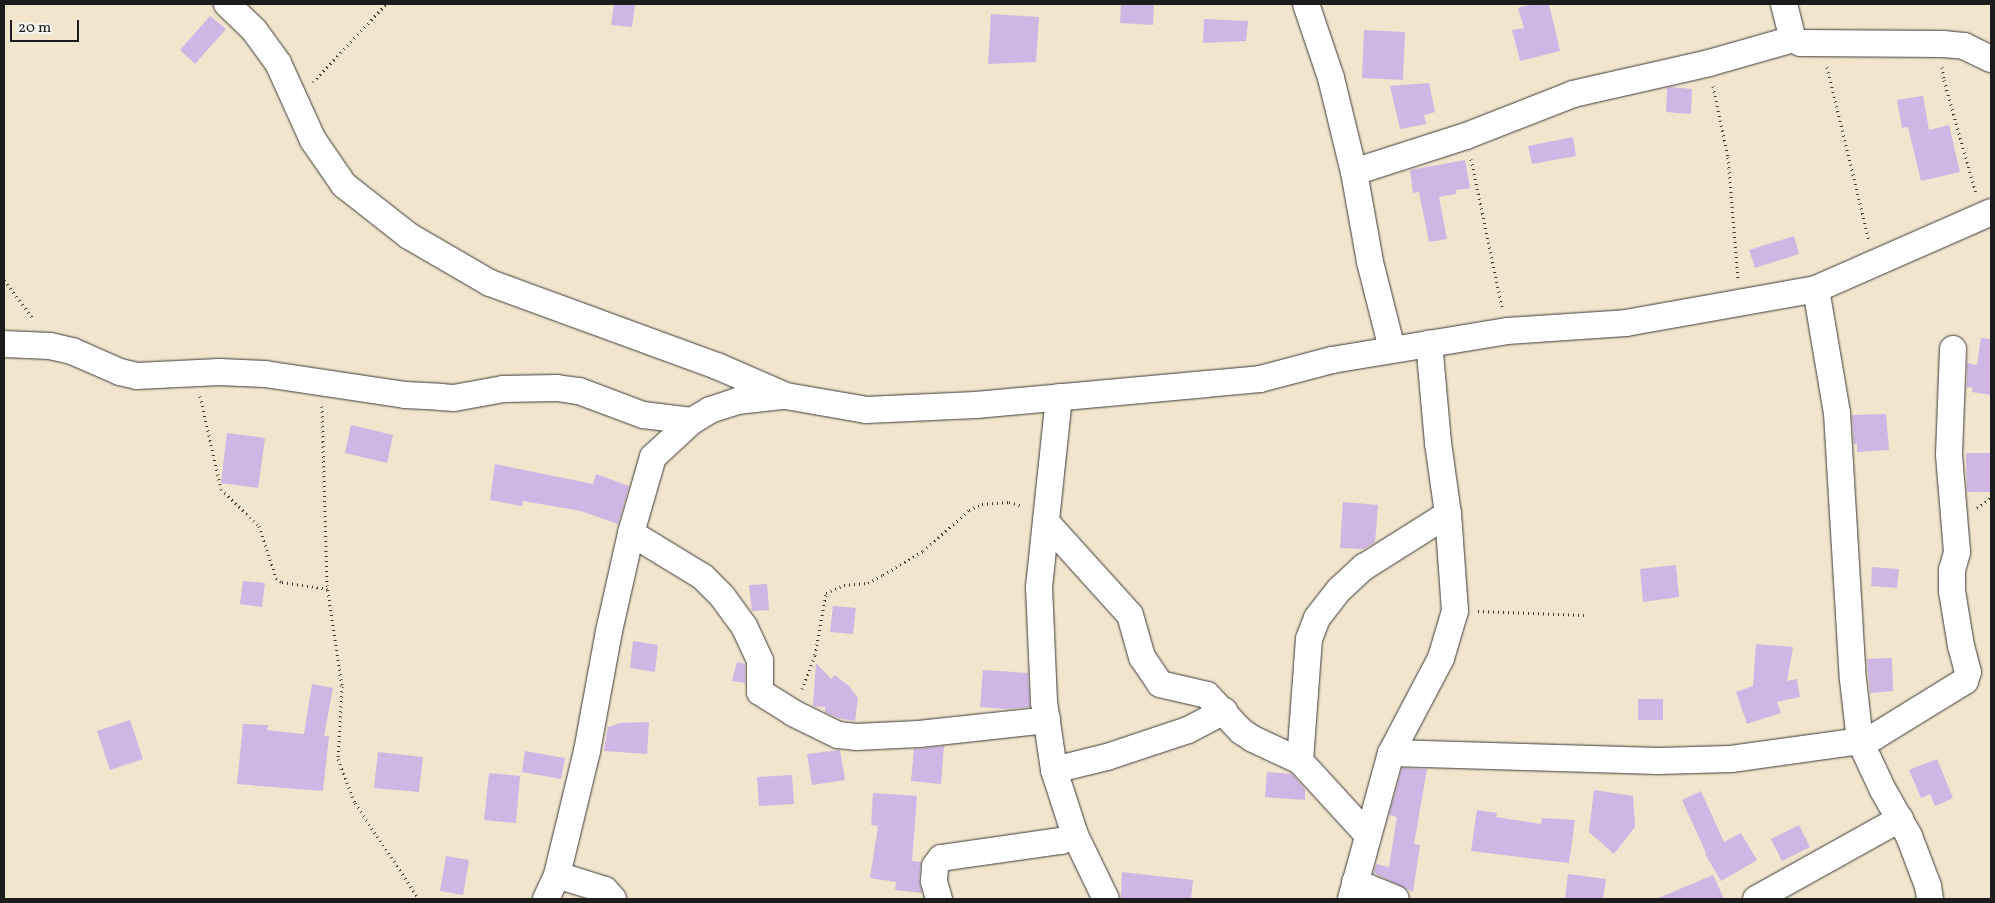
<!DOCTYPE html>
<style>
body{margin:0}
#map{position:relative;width:1995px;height:903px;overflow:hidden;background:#f1e5cd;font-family:Vollkorn,serif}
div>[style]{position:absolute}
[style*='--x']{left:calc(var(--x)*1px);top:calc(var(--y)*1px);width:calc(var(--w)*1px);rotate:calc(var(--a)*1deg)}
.building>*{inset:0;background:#cfb6e4}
.path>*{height:3px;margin-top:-1.5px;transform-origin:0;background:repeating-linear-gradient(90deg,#3c3a37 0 1px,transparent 0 5px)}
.roads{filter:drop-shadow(0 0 1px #3c3a37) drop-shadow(0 0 1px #3c3a37)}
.street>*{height:26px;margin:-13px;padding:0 13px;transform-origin:13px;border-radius:13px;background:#fff}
span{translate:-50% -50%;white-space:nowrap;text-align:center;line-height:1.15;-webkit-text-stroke:4px #f6f6f2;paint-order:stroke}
.frame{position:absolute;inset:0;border:5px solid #1c1c1c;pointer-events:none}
.scale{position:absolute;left:10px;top:20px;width:69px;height:22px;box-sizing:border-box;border:2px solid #1c1c1c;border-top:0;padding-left:6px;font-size:15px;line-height:18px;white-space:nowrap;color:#1c1c1c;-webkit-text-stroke:4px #f6f6f2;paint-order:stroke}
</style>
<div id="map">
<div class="building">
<div style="clip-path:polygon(614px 4px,635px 4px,632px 27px,611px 25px)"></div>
<div style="clip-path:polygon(1121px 4px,1154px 4px,1153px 25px,1120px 23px)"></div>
<div style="clip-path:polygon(1533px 4px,1549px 4px,1560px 51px,1520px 61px,1512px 30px,1524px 28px,1518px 8px)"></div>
<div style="clip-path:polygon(991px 14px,1039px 17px,1036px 62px,988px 64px)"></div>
<div style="clip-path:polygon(210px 16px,226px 29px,195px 64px,180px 50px)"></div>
<div style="clip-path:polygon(1204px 19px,1248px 21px,1246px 41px,1203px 43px)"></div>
<div style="clip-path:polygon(1364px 30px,1405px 32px,1403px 80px,1362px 78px)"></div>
<div style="clip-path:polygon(1429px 83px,1435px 112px,1424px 115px,1426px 124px,1400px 129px,1390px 86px)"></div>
<div style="clip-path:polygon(1670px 87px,1692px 89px,1691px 114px,1666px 112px,1667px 88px)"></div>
<div style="clip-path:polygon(1923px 96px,1929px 130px,1949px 125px,1960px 172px,1921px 181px,1908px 127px,1902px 128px,1897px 100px)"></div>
<div style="clip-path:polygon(1573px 137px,1576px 156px,1532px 164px,1528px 146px)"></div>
<div style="clip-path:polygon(1465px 160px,1470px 188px,1456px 190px,1456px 194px,1439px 197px,1447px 239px,1429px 242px,1419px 192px,1413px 193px,1410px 170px)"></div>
<div style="clip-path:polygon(1794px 236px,1799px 254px,1755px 268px,1749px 250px)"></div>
<div style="clip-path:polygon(1981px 338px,1991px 339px,1991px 395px,1972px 392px,1973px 388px,1967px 387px,1967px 363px,1977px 365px)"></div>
<div style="clip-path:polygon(1886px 414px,1889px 450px,1857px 452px,1857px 444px,1854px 444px,1852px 415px)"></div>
<div style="clip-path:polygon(351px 425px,393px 435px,387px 463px,345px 453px)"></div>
<div style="clip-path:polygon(227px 433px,265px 438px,258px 488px,221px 483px)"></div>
<div style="clip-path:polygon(1966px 453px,1991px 453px,1991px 492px,1967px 492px)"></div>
<div style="clip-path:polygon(495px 464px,593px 484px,596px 474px,629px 486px,618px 524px,581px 511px,523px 501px,522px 506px,490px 500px)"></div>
<div style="clip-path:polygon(1343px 502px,1378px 505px,1375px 542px,1364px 549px,1340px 548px)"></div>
<div style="clip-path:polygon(1676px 565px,1679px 597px,1643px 602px,1640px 569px)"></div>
<div style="clip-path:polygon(1872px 567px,1899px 569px,1897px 588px,1871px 586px)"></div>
<div style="clip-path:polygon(243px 581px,265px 583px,262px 607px,240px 604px)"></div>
<div style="clip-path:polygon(767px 584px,769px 610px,752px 611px,749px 585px)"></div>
<div style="clip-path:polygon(833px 606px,856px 608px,853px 634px,830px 632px)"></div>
<div style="clip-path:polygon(633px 641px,658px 645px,655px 672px,630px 668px)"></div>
<div style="clip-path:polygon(1756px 644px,1793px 647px,1787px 681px,1797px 679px,1800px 697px,1777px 702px,1781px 713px,1747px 724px,1736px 692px,1753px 686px)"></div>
<div style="clip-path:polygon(1892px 658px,1893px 691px,1870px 693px,1867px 659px)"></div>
<div style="clip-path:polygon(737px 662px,745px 664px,745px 683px,732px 681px)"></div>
<div style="clip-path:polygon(816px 663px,831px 679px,835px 675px,849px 686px,858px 698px,855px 721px,838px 718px,825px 712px,825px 707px,813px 706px)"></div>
<div style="clip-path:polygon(983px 670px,1028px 673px,1030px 707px,1007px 709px,980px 707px)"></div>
<div style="clip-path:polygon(312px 684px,333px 688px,324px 736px,329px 736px,323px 791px,237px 784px,243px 724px,268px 725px,267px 730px,304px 734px)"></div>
<div style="clip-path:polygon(1638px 699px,1663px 699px,1663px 720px,1638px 720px)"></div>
<div style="clip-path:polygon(130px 720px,143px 759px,110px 770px,97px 731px)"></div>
<div style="clip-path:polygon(649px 722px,647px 754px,604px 751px,608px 727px,620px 723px)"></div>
<div style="clip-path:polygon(944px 746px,941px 784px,911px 781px,914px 749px)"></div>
<div style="clip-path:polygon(840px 750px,845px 780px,812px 785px,807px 754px)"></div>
<div style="clip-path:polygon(525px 751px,565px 758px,561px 779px,522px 772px)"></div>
<div style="clip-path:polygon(378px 752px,423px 757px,419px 792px,374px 788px)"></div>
<div style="clip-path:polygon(1937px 759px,1953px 798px,1935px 806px,1930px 794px,1921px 798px,1909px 770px)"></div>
<div style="clip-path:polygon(1402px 768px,1427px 769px,1414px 844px,1420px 845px,1413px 892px,1374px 873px,1376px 864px,1389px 867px,1397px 817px,1389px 815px)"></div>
<div style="clip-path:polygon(1267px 772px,1292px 774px,1305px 789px,1305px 800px,1265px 797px)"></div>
<div style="clip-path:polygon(489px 773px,520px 776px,516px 823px,484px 820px)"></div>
<div style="clip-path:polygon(792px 775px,794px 804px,759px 806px,757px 777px)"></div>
<div style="clip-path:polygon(1594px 790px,1633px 796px,1635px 827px,1614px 854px,1589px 832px)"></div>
<div style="clip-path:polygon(1701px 791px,1724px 842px,1741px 833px,1757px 860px,1721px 881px,1705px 854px,1706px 853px,1682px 800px)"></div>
<div style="clip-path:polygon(873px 793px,917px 796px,912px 861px,921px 862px,919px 880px,922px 893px,895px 890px,896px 882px,870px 878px,878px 826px,871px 825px)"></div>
<div style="clip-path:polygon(1477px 810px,1497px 813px,1496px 817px,1541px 824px,1542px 818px,1575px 820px,1569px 863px,1471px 851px)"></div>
<div style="clip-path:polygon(1799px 825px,1810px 847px,1782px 861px,1771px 839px)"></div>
<div style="clip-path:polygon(446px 856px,469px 860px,463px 895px,440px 891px)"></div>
<div style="clip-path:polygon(1122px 872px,1193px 880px,1191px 899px,1121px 899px)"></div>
<div style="clip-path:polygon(1568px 874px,1606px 879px,1603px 899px,1565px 899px)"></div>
<div style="clip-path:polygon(1713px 875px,1724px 899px,1656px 899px)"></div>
</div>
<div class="path">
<div style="--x:1827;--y:67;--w:179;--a:76.4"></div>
<div style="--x:1942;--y:67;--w:13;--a:81"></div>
<div style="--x:1944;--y:80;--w:118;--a:74.3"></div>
<div style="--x:313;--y:82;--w:107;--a:-46.9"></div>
<div style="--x:1713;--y:86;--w:73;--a:78.1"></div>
<div style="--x:1728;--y:157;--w:121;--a:85.3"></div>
<div style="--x:1471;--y:159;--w:151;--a:78.2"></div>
<div style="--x:4;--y:280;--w:50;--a:53.1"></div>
<div style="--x:200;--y:396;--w:95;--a:77.3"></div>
<div style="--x:221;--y:489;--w:53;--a:44.2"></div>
<div style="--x:259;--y:526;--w:55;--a:71.9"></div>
<div style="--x:276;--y:578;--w:7;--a:34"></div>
<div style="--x:282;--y:582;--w:47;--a:8.7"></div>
<div style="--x:322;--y:406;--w:179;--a:88.4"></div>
<div style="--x:327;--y:585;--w:102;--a:81.6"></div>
<div style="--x:342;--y:686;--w:73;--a:93.1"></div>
<div style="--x:338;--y:759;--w:47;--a:68.9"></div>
<div style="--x:355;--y:803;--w:115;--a:56.3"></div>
<div style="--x:1977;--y:508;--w:17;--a:-36"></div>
<div style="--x:1478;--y:611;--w:106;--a:2.2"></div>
<div style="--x:802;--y:689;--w:36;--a:-69"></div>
<div style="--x:815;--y:655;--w:63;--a:-79.9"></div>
<div style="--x:826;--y:593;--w:20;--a:-24"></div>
<div style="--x:844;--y:585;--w:24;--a:-5"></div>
<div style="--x:868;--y:583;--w:17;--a:-28"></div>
<div style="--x:883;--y:575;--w:47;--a:-31"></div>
<div style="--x:923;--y:551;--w:62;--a:-41.7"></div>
<div style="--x:969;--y:510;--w:14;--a:-25"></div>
<div style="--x:982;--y:504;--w:27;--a:-4"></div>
<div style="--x:1009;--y:502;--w:14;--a:17"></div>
</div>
<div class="roads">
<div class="street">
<div style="--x:227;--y:4;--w:37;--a:44"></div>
<div style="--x:254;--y:30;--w:41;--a:54"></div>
<div style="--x:278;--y:63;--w:85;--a:65.6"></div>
<div style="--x:313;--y:140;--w:55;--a:55.4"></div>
<div style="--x:344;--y:185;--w:83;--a:38.1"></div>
<div style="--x:409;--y:236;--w:94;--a:30.1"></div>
<div style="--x:490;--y:283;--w:242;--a:20.1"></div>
<div style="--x:717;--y:366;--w:75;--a:23.5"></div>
<div style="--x:786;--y:396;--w:81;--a:9.9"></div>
<div style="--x:866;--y:410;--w:110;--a:-2.6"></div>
<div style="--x:976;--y:405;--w:285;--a:-5.2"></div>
<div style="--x:1260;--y:379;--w:74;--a:-14.8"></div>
<div style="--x:1332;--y:360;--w:177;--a:-9.4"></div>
<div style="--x:1507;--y:331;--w:119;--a:-3.8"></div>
<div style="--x:1626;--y:323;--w:193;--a:-10.1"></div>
<div style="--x:1816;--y:289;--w:191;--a:-23.7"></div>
<div style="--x:1306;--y:4;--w:78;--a:71.3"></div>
<div style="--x:1331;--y:78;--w:97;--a:76.3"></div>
<div style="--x:1354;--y:172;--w:91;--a:79.9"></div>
<div style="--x:1370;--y:262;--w:90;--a:75.8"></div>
<div style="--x:1784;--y:4;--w:36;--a:76"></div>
<div style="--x:1793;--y:39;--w:9;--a:27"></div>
<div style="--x:1801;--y:43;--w:142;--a:0.4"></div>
<div style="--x:1943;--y:44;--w:21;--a:5"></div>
<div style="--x:1964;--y:46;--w:30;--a:26"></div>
<div style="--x:1354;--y:172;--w:118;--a:-17.8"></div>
<div style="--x:1466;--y:136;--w:115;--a:-21.4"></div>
<div style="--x:1573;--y:94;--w:139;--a:-12.8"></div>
<div style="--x:1709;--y:63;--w:87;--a:-15.9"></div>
<div style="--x:1816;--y:289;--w:126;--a:80.4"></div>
<div style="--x:1837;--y:413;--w:266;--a:86.6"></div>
<div style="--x:1853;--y:679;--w:62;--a:83.6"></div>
<div style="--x:1860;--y:741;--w:54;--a:64.9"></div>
<div style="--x:1883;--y:790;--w:53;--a:60.5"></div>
<div style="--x:1909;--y:836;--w:53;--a:69.2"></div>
<div style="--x:1928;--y:886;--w:13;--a:81"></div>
<div style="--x:4;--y:344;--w:46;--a:2.5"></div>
<div style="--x:50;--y:346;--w:23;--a:13"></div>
<div style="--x:72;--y:351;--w:52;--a:23.6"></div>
<div style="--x:120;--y:372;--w:17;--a:13"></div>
<div style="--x:137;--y:376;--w:82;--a:-2.8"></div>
<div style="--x:219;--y:372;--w:46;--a:2.5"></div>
<div style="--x:265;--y:374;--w:142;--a:8.5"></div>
<div style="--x:405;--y:395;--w:35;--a:3"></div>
<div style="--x:440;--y:397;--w:14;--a:4"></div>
<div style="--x:454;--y:398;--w:50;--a:-10.4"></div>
<div style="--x:503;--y:389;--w:54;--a:-1.1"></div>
<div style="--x:557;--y:388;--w:22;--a:8"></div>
<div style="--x:579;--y:391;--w:68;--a:20.6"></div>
<div style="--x:643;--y:415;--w:49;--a:7"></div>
<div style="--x:1059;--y:397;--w:191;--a:96"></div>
<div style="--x:1039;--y:587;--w:115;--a:87.5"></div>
<div style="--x:1044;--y:702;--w:69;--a:81.6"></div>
<div style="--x:1054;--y:770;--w:68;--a:72.1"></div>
<div style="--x:1075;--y:835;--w:71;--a:64.2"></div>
<div style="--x:1046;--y:522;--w:125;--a:47.9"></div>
<div style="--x:1130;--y:615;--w:44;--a:74.1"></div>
<div style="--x:1142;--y:657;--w:32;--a:56"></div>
<div style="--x:1160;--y:684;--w:48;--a:13.2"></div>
<div style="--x:1207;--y:695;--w:50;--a:46.6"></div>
<div style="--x:1241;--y:731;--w:14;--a:34"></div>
<div style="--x:1253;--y:739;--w:52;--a:25.1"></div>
<div style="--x:1300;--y:761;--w:99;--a:47.5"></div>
<div style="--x:631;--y:533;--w:84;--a:31.4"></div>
<div style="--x:703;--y:577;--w:27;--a:45"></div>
<div style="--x:722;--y:596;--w:37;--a:54"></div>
<div style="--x:744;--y:626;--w:38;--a:65"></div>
<div style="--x:760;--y:661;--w:31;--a:90"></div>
<div style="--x:760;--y:692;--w:39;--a:32"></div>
<div style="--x:793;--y:713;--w:50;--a:26.1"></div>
<div style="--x:838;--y:735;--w:18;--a:6"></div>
<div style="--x:856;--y:737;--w:63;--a:-2.7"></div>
<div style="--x:919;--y:734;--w:129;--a:-6.2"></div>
<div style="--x:1391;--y:753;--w:267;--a:1.7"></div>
<div style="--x:1658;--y:761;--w:73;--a:-1.6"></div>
<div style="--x:1731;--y:759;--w:130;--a:-7.9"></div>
<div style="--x:1860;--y:741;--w:15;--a:-16"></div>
<div style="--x:1874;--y:737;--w:107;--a:-31.6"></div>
<div style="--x:1965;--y:681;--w:9;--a:-72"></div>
<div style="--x:1968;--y:672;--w:27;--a:-105"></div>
<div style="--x:1961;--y:646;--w:56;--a:-99.3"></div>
<div style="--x:1952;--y:591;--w:21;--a:-90"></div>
<div style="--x:1952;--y:570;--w:19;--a:-74"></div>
<div style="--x:1957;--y:552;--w:98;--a:-94.7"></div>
<div style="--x:1949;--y:454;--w:105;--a:-87.8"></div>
<div style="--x:1300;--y:761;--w:122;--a:-85.8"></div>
<div style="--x:1309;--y:639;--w:22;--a:-69"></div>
<div style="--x:1317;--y:618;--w:37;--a:-52"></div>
<div style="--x:1340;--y:589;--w:33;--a:-43"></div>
<div style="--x:1364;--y:567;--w:99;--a:-32.2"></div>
<div style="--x:1054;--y:770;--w:55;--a:-13.8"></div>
<div style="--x:1107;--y:757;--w:85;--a:-18.4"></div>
<div style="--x:1188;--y:730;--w:41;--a:-27.8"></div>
<div style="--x:557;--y:875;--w:50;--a:17.4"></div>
<div style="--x:605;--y:890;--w:12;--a:48"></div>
<div style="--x:1355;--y:882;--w:44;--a:22.5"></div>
<div style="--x:546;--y:899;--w:26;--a:-65"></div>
<div style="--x:557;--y:875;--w:128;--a:-76.4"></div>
<div style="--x:587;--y:751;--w:122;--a:-79.6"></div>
<div style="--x:609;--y:631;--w:100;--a:-77.3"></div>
<div style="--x:631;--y:533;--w:79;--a:-73.9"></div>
<div style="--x:653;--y:457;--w:53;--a:-42.7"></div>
<div style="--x:692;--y:421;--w:21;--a:-31"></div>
<div style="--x:710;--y:410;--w:28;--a:-18"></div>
<div style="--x:737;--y:401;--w:45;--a:-6.3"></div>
<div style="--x:939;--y:899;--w:19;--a:-106"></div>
<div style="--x:934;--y:881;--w:15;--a:-86"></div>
<div style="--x:935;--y:866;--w:10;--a:-53"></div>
<div style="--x:941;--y:858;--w:121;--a:-8.1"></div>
<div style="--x:1061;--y:841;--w:15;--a:-23"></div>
<div style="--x:1351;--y:899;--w:151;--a:-74.7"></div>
<div style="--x:1391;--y:753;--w:107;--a:-62.2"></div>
<div style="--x:1441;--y:658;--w:49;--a:-73.4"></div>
<div style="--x:1455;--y:611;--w:97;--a:-94.1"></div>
<div style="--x:1448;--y:514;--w:72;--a:-98"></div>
<div style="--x:1438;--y:443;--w:100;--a:-95.1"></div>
<div style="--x:1756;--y:899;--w:165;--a:-29.1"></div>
</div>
</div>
<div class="frame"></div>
<div class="scale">20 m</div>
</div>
